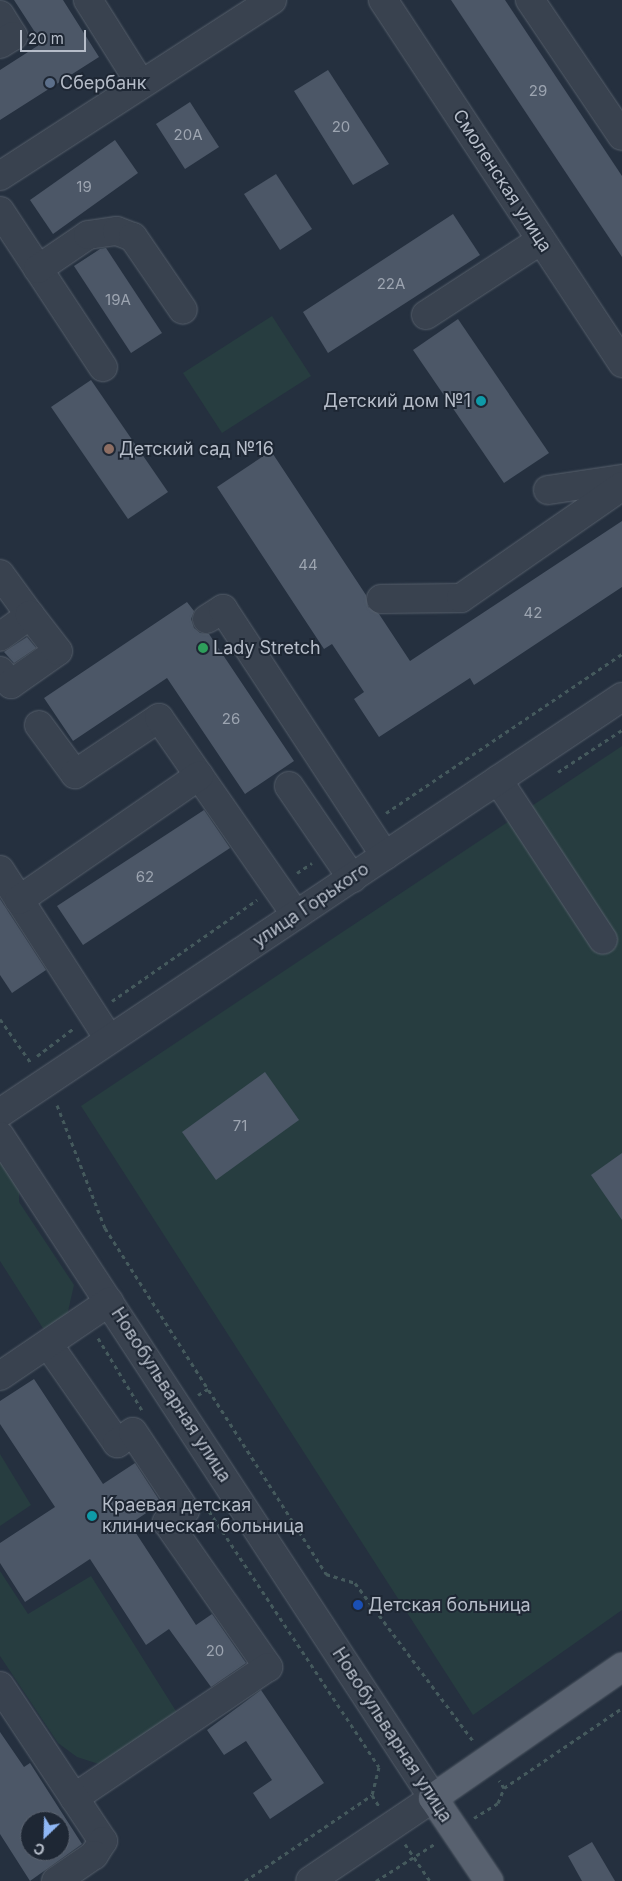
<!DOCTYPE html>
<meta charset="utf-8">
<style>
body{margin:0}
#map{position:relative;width:622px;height:1881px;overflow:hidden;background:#25303f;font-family:Inter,sans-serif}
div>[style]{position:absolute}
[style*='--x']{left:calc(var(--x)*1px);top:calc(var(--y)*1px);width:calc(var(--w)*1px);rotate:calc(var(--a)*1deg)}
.green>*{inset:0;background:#273d40}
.building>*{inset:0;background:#4c5767}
.path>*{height:3px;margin-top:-1.5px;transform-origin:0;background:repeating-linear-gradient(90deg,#455a5d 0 4px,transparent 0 8px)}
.roads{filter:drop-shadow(0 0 1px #57606c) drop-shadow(0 0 1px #57606c)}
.minor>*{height:28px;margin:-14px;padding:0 14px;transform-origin:14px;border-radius:14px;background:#39424f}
.major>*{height:28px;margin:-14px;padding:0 14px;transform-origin:14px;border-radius:14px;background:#58616f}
.dots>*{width:14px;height:14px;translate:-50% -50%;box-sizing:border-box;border:2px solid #1e2734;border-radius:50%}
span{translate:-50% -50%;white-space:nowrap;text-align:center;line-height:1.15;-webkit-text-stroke:4px #1e2734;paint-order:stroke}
.number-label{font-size:15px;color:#9ca4b0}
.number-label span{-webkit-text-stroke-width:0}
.poi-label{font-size:18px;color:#b6bdc9}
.left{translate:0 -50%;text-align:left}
.right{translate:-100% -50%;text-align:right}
.street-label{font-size:18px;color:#b6bdc9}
.north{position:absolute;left:20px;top:1811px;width:50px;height:50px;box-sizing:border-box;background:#1e2734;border:1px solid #5b6370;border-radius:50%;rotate:204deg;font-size:14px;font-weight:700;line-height:20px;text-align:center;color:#b6bdc9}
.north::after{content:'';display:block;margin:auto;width:18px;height:22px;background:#8fb7f5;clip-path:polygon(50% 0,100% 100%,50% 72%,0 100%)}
.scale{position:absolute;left:20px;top:30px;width:66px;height:22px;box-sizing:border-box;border:2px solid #b6bdc9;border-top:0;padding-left:6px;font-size:15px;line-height:18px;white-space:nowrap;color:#b6bdc9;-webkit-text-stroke:4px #1e2734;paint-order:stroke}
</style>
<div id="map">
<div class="green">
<div style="clip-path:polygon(272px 316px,311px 376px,222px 433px,183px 373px)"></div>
<div style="clip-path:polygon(622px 746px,622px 1610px,473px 1715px,81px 1106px)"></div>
<div style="clip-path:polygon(0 1159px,19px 1187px,19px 1202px,74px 1285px,66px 1320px,46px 1333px,0 1261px)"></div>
<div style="clip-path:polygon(0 1454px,31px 1505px,0 1526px)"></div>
<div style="clip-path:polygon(0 1571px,28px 1614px,91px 1576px,181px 1719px,108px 1767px,77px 1757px,58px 1743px,0 1656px)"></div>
</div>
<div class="building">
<div style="clip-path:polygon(14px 0,63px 0,99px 57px,0 120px,0 70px,42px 43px)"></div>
<div style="clip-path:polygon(451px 0,505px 0,622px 176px,622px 257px)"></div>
<div style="clip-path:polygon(328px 70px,389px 164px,353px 185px,294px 91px)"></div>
<div style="clip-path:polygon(190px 102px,219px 147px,185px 169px,156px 124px)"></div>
<div style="clip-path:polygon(115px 140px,138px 173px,53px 234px,30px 200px)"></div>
<div style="clip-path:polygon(276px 174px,312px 229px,280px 250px,244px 194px)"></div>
<div style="clip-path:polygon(453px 214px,480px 255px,328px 353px,303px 312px)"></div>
<div style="clip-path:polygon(106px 248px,162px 333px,131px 353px,74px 266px,100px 249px)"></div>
<div style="clip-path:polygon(458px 319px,549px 453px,504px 483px,413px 350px)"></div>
<div style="clip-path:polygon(91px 380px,168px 492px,128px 519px,51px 407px)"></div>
<div style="clip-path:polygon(271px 451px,366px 595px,368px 607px,379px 614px,410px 661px,622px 521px,622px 587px,474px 685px,470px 678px,379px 737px,354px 699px,364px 692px,332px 644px,324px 649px,217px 487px)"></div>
<div style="clip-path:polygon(187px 602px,194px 611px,191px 619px,194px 628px,200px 633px,209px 634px,294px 761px,245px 794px,167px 678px,73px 741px,44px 698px)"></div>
<div style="clip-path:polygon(27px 637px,36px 648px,14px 663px,4px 652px)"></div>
<div style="clip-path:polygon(204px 810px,230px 848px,83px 945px,57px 906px)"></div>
<div style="clip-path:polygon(0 899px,46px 970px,12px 993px,0 975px)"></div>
<div style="clip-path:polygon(265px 1072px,299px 1120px,216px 1180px,182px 1132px)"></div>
<div style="clip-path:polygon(622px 1153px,622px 1220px,591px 1175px)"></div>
<div style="clip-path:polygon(34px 1379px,103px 1484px,135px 1463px,161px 1503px,130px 1524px,196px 1625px,212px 1614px,246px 1663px,211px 1687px,169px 1629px,146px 1645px,90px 1559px,25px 1602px,0 1563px,0 1543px,55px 1507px,0 1424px,0 1401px)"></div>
<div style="clip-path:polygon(261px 1690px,324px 1783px,270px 1819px,253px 1793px,272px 1780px,246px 1741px,224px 1755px,207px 1730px)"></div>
<div style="clip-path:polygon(evenodd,0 1732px,24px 1767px,30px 1763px,82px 1844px,30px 1881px,0 1834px,0 1732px,30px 1821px,60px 1821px,60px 1851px,30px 1851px,30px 1821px)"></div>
<div style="clip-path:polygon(592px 1842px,615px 1881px,582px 1881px,568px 1856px)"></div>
</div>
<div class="path">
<div style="--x:558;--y:772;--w:77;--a:-33.3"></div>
<div style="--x:386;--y:813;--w:285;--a:-34"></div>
<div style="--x:297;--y:873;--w:18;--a:-34"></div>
<div style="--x:112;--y:1001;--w:177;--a:-34.9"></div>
<div style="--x:0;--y:1019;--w:54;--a:54.8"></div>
<div style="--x:37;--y:1056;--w:46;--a:-37.1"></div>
<div style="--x:57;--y:1105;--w:132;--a:68.7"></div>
<div style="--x:105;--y:1228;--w:411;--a:57.4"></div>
<div style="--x:326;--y:1574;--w:30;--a:17"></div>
<div style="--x:355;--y:1583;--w:199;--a:53.2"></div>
<div style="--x:98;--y:1338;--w:84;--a:58.6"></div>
<div style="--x:198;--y:1395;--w:12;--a:-31"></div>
<div style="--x:209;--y:1511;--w:307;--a:56.4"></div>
<div style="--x:379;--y:1767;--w:29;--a:104"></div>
<div style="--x:372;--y:1795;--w:13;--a:58"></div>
<div style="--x:504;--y:1788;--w:143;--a:-34.1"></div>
<div style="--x:474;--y:1818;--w:28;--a:-32"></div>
<div style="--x:498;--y:1803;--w:16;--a:-68"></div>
<div style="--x:504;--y:1788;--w:9;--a:-122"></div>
<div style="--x:405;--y:1844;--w:45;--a:56"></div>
<div style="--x:245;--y:1881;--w:153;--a:-34.1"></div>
<div style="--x:376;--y:1881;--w:71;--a:-32.3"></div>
</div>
<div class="roads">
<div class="minor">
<div style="--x:88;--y:0;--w:99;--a:57.8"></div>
<div style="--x:383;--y:0;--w:435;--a:56.6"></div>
<div style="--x:530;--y:0;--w:164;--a:55.9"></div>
<div style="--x:0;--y:15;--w:25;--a:58"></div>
<div style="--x:13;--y:36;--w:15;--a:148"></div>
<div style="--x:0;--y:176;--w:324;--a:-32.9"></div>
<div style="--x:0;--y:211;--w:187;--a:56.6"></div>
<div style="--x:38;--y:269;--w:60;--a:-34.2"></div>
<div style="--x:88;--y:235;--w:29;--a:-8"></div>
<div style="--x:117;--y:231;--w:17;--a:21"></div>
<div style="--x:133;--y:237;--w:88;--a:55.6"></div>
<div style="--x:426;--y:315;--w:137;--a:-33.1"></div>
<div style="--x:548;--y:490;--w:75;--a:-8.5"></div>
<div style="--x:0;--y:574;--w:51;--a:53.8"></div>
<div style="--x:30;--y:615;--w:37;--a:144"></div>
<div style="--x:381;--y:599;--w:80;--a:-0.7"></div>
<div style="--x:461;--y:598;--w:196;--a:-34.8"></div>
<div style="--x:207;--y:619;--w:19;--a:-32"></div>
<div style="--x:223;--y:609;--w:295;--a:56.7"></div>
<div style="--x:0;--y:671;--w:17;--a:50"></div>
<div style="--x:11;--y:684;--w:57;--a:-35.1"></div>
<div style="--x:58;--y:651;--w:46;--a:-127.9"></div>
<div style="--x:39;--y:725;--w:61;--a:53.7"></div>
<div style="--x:75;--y:774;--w:101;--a:-33.7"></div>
<div style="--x:159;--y:718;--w:240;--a:55.2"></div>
<div style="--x:498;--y:780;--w:191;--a:56.7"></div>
<div style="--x:289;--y:786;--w:112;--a:55.6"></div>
<div style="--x:0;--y:870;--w:201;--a:57.2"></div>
<div style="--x:19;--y:900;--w:219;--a:-34.6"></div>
<div style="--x:0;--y:1113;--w:748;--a:-33.78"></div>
<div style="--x:0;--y:1136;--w:791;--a:56.81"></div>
<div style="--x:433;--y:1798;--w:148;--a:146"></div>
<div style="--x:48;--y:1344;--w:121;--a:55.1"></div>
<div style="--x:117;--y:1443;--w:19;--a:-35"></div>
<div style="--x:133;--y:1432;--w:94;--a:56.3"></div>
<div style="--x:185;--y:1510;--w:22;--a:146"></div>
<div style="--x:167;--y:1522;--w:177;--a:55.1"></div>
<div style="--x:268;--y:1667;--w:234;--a:146"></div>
<div style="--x:0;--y:1376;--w:132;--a:-34.2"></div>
<div style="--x:0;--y:1686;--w:186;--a:56.4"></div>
<div style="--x:103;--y:1841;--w:17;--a:123"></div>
<div style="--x:94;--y:1855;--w:46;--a:145.6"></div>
</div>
<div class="major">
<div style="--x:489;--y:1881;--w:100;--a:-124"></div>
<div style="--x:433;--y:1798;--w:230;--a:-34.7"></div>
</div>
</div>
<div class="dots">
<div style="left:50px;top:83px;background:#5c6f8a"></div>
<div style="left:481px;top:401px;background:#0f9aa8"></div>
<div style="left:109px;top:449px;background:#8d6e63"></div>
<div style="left:203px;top:648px;background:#2e9e5b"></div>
<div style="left:92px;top:1516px;background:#0f9aa8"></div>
<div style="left:358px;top:1605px;background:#1a4fb4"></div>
</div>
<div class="number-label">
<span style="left:538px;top:91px">29</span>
<span style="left:341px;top:127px">20</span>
<span style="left:188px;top:135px">20А</span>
<span style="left:84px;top:187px">19</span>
<span style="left:391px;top:284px">22А</span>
<span style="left:118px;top:300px">19А</span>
<span style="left:308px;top:565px">44</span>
<span style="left:533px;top:613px">42</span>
<span style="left:231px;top:719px">26</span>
<span style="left:145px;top:877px">62</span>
<span style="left:240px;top:1126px">71</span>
<span style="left:215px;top:1651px">20</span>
</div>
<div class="poi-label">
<span class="left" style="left:60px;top:83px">Сбербанк</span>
<span class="right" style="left:471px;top:401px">Детский дом №1</span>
<span class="left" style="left:119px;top:449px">Детский сад №16</span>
<span class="left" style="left:213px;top:648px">Lady Stretch</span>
<span class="left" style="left:102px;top:1516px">Краевая детская<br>клиническая больница</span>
<span class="left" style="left:368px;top:1605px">Детская больница</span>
</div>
<div class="street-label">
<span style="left:502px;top:181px;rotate:57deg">Смоленская улица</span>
<span style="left:311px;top:905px;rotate:-34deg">улица Горького</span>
<span style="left:171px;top:1395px;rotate:57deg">Новобульварная улица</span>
<span style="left:392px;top:1735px;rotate:57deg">Новобульварная улица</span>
</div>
<div class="north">С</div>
<div class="scale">20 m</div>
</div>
